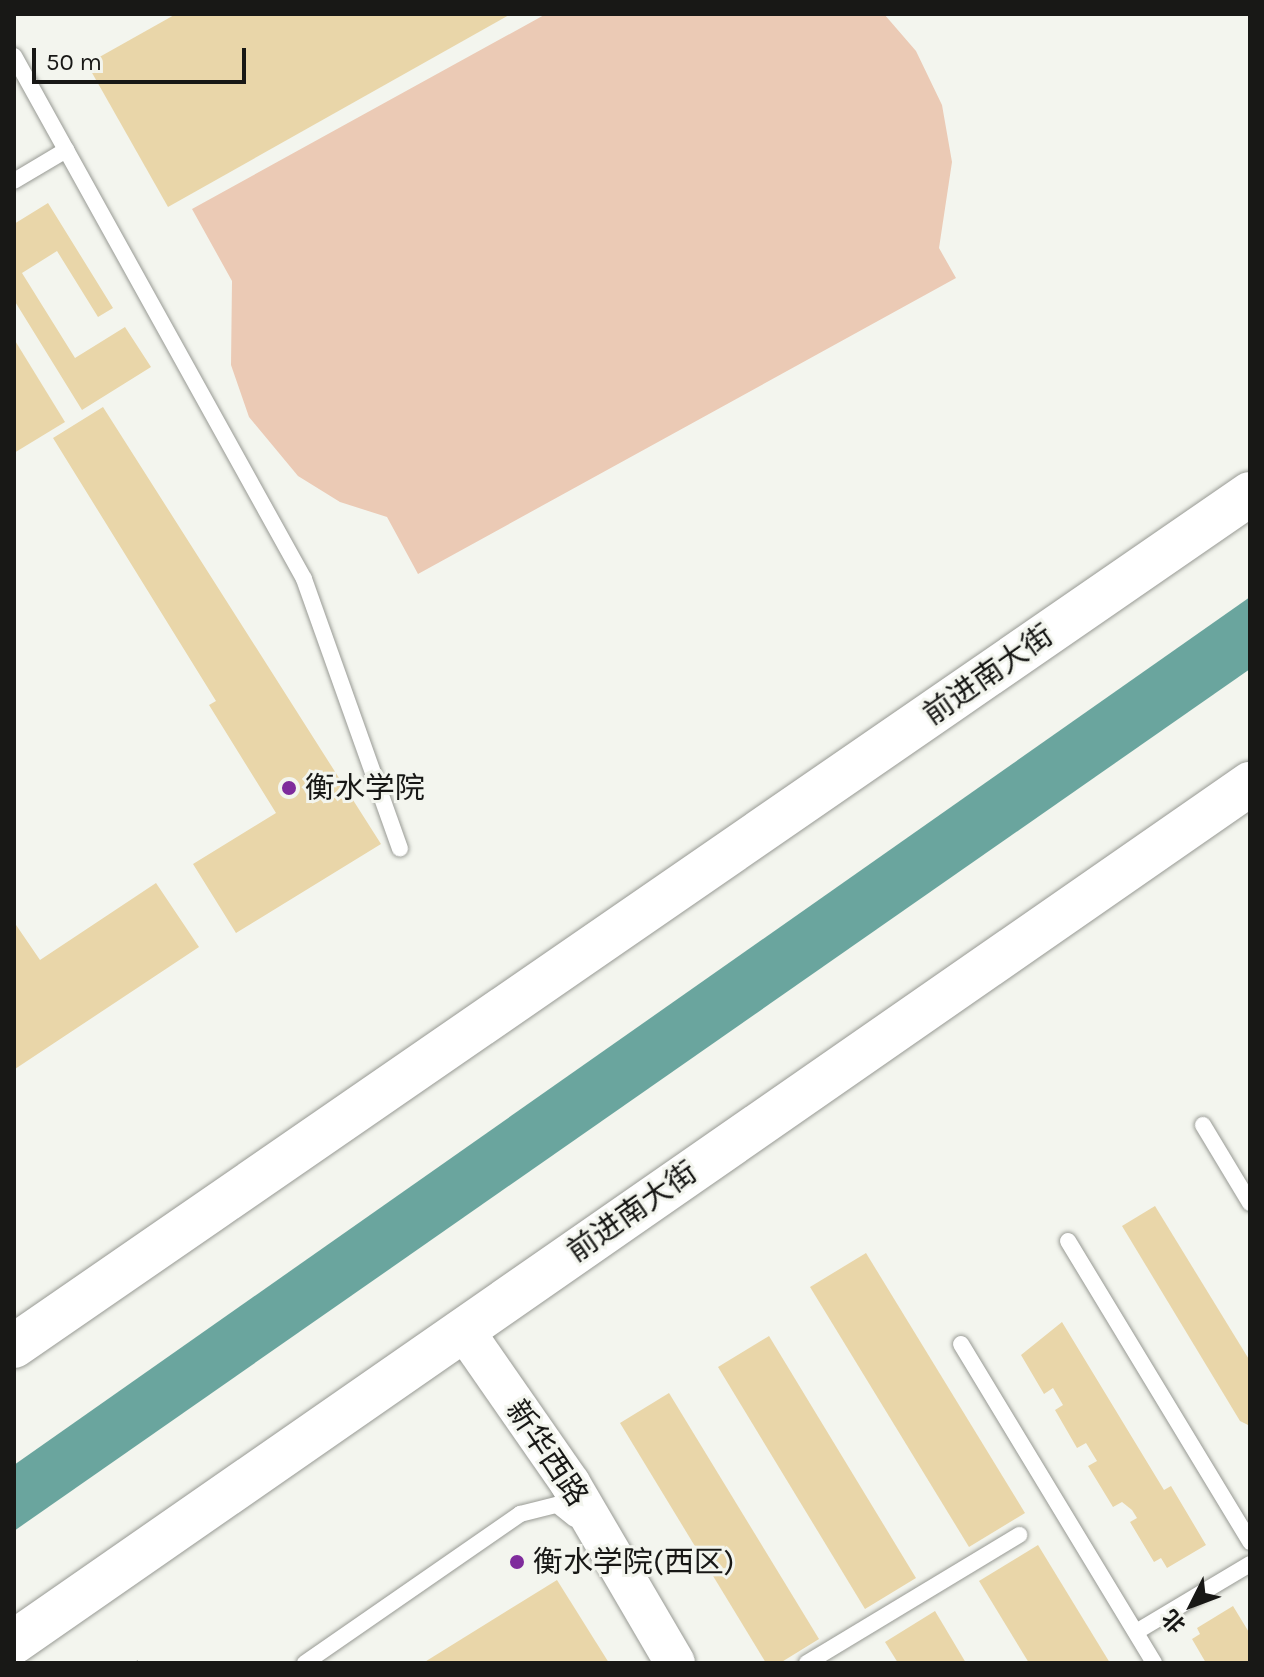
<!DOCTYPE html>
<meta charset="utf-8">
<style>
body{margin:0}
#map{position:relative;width:1264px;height:1677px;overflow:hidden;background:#f3f5ee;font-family:Karla,"Noto Sans SC",sans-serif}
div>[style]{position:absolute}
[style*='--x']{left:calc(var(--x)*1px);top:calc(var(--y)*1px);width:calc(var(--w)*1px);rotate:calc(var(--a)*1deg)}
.green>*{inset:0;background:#ebcab5}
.water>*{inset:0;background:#6aa59e}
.building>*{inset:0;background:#e9d6a9}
.path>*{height:5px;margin-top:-2.5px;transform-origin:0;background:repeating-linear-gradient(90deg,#a4a5a0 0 4px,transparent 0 10px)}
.roads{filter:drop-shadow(0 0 2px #989a94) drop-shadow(0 0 2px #989a94)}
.service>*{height:16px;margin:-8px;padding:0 8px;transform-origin:8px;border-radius:8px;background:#fff}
.tertiary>*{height:40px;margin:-20px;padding:0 20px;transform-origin:20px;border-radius:20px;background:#fff}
.primary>*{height:44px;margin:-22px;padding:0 22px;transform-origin:22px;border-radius:22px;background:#fff}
.dots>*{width:22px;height:22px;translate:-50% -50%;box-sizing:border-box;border:4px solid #f3f5ee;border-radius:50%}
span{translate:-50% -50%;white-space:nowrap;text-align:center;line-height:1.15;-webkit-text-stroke:6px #f3f5ee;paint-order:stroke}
.street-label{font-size:30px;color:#181816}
.poi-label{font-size:30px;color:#181816}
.left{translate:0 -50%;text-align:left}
.frame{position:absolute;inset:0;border:16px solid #181816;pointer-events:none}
.north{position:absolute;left:1152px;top:1565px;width:80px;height:80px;-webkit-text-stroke:6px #f3f5ee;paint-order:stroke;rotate:228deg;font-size:22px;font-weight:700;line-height:32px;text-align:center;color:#181816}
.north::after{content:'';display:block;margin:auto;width:28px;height:36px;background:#181816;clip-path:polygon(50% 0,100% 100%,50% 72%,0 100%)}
.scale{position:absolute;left:32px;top:48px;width:214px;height:36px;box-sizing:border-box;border:4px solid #181816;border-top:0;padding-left:10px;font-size:24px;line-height:28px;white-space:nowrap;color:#181816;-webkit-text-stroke:6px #f3f5ee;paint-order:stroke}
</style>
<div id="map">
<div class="green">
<div style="clip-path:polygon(546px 14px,884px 14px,916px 51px,942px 105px,952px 162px,939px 248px,956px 278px,418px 574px,387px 517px,340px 502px,298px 476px,249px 417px,231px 365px,232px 281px,192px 209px)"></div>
</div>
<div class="water">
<div style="clip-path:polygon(1250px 597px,1250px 669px,14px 1531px,14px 1465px)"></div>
</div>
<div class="building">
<div style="clip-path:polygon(176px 14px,511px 14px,168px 207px,87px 64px)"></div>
<div style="clip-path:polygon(48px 203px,113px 308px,98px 317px,57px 251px,22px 273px,75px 358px,125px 327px,151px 367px,82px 410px,14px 300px,14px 224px)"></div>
<div style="clip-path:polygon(14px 339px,65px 422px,14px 453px)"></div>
<div style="clip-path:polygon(103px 407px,381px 844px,236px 933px,193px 864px,276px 813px,209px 705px,216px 701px,53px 438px)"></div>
<div style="clip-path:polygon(156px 883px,199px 947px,15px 1069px,14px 922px,40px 960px)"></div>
<div style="clip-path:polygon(1155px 1206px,1250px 1361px,1250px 1426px,1240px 1421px,1122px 1226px)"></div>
<div style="clip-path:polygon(866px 1253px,1025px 1513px,969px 1547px,810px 1287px)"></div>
<div style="clip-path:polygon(1062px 1322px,1164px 1490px,1171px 1486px,1206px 1545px,1167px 1568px,1161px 1558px,1154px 1562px,1130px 1522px,1137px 1518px,1132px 1510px,1122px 1502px,1113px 1507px,1088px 1466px,1097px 1461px,1086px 1443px,1077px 1448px,1055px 1410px,1063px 1405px,1053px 1388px,1044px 1394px,1021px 1355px)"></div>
<div style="clip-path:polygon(769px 1336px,916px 1578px,865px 1609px,718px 1367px)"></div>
<div style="clip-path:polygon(669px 1393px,819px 1639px,780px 1663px,766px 1663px,620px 1423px)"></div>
<div style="clip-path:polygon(1038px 1545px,1110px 1663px,1029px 1663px,979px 1581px)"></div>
<div style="clip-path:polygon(557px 1580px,609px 1663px,423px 1663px)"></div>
<div style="clip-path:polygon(1233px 1606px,1250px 1634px,1250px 1663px,1206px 1663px,1192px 1639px,1200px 1634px,1197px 1628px)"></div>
<div style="clip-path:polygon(935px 1611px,966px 1663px,898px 1663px,885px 1642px)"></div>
</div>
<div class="path">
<div style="--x:137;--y:1663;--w:2;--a:-27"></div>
</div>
<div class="roads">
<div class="service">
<div style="--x:14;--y:56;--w:598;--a:60.99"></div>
<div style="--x:304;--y:579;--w:286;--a:70.4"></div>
<div style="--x:14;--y:181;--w:61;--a:-30.8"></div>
<div style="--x:1203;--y:1125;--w:91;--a:58.9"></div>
<div style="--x:1068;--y:1241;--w:352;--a:58.8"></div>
<div style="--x:961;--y:1344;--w:373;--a:58.8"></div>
<div style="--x:1136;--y:1632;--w:133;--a:-30.8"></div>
<div style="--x:305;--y:1663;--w:262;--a:-34.7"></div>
<div style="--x:520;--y:1514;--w:38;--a:-14"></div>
<div style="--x:557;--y:1505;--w:22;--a:39"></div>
<div style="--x:807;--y:1663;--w:248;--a:-31.1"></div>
</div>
<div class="tertiary">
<div style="--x:463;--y:1329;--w:188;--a:55.2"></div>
<div style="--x:570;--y:1483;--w:208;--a:59.7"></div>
</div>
<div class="primary">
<div style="--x:14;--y:1346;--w:1501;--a:-34.58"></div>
<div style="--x:14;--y:1642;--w:1505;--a:-34.77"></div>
</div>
</div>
<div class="dots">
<div style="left:289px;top:788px;background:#7f2c9c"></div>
<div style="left:517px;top:1562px;background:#7f2c9c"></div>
</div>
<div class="street-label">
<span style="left:988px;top:675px;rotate:-35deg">前进南大街</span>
<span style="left:632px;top:1212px;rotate:-35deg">前进南大街</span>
<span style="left:547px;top:1453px;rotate:56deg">新华西路</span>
</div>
<div class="poi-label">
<span class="left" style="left:305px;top:788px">衡水学院</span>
<span class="left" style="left:533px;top:1562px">衡水学院(西区)</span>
</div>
<div class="frame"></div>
<div class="north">北</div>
<div class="scale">50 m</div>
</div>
